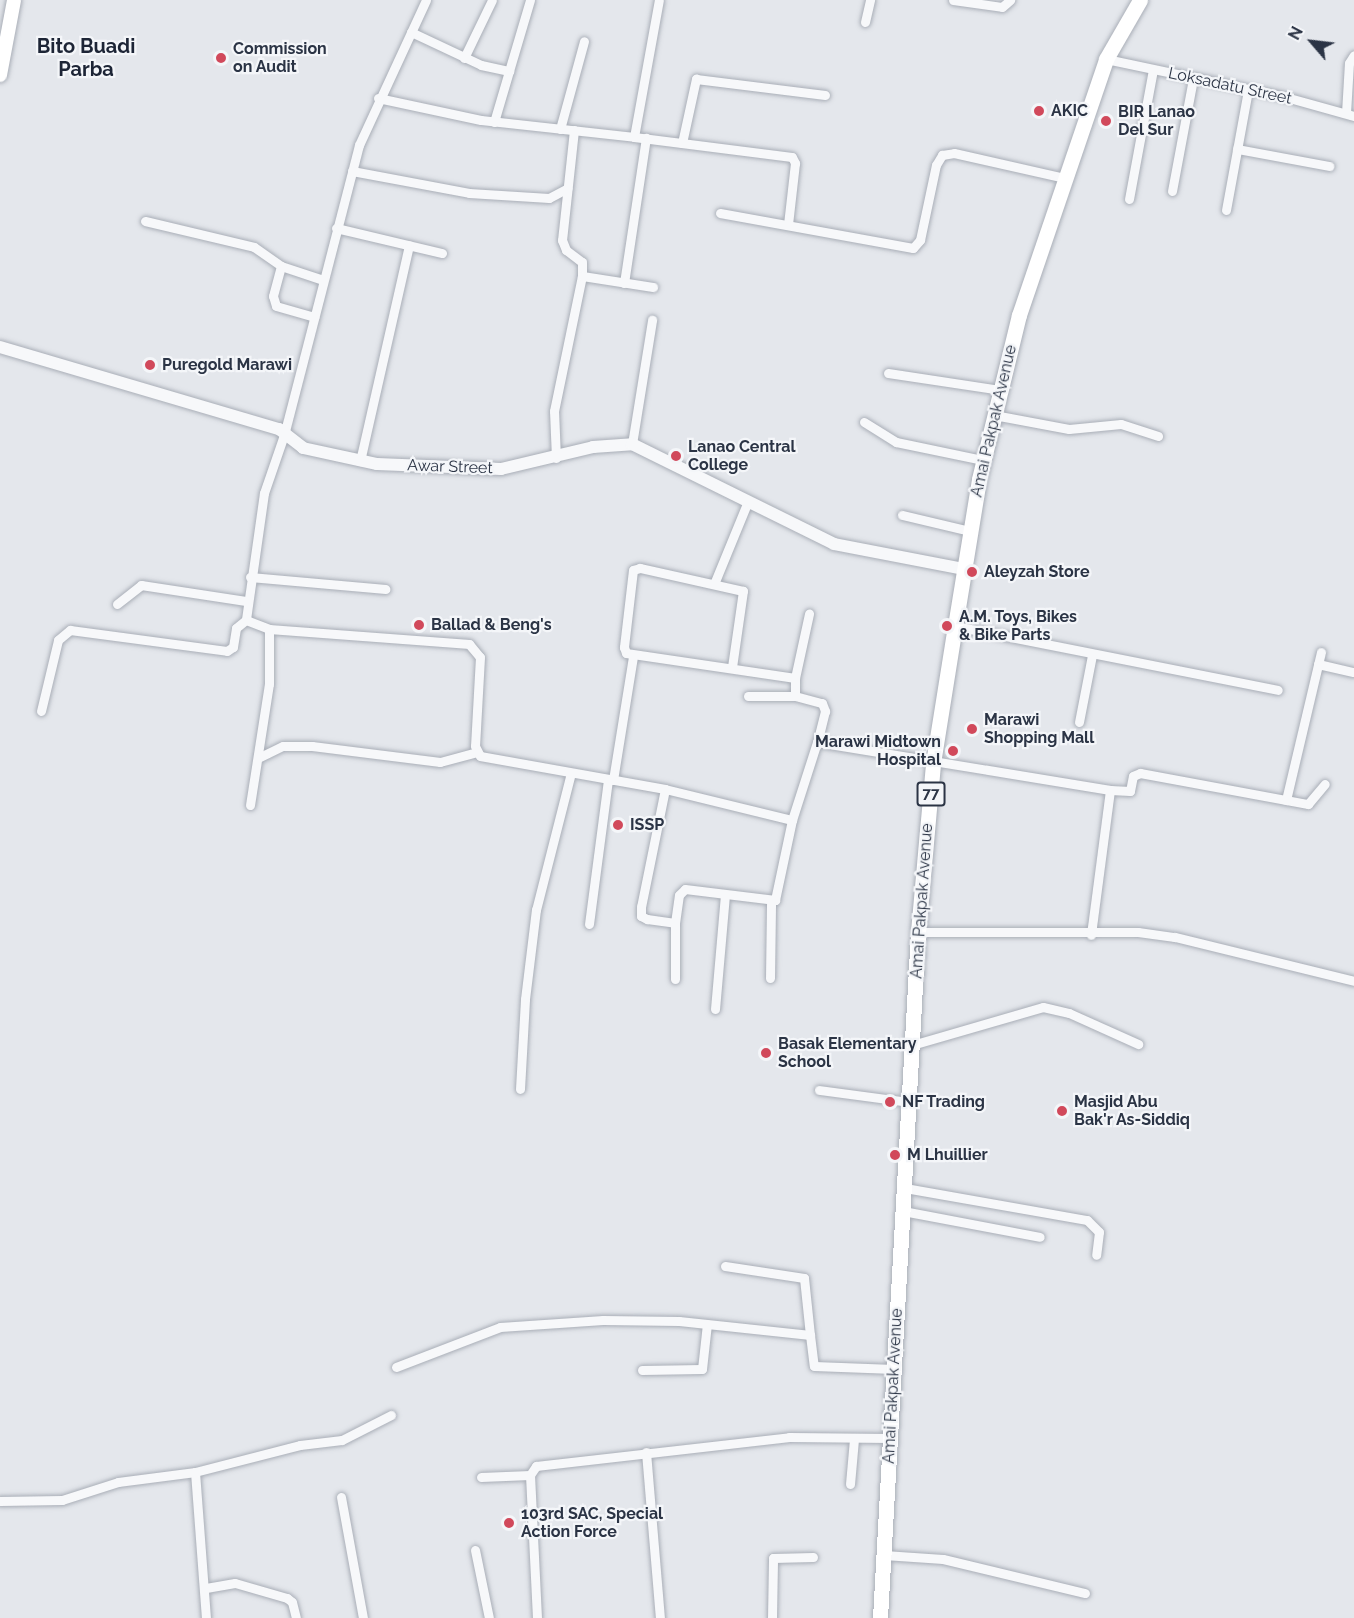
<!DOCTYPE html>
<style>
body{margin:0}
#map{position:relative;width:1354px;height:1618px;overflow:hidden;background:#e4e7ec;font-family:Raleway,sans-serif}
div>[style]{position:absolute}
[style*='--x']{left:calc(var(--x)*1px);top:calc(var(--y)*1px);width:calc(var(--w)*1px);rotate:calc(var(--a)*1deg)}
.roads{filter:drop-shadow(0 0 2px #a9aeb7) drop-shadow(0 0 2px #a9aeb7)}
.minor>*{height:9px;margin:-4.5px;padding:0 4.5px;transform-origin:4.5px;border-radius:4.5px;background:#f7f8fa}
.tertiary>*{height:12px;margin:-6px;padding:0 6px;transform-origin:6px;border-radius:6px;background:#f7f8fa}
.secondary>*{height:14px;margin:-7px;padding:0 7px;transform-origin:7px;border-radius:7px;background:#fff}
.trunk>*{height:15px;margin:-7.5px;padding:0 7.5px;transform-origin:7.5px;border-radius:7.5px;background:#fff}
.dots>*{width:16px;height:16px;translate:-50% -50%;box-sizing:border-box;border:3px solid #f4f6f9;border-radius:50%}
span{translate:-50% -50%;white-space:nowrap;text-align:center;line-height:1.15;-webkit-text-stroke:4.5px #f4f6f9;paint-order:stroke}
.shield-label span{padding:2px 4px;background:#f4f6f9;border:2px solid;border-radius:4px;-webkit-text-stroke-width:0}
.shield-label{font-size:15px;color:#2b3445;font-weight:700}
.poi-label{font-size:16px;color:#2b3445;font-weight:700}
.left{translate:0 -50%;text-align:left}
.right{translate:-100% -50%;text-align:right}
.street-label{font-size:16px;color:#2b3445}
.quarter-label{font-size:20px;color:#1d2536;font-weight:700}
.north{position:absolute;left:1282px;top:12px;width:60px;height:60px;-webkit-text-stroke:4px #f4f6f9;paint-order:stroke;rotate:298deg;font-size:16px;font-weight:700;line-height:24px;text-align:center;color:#2b3445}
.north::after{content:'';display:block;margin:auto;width:21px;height:27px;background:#2b3445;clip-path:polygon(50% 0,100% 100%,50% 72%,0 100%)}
</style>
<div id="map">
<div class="roads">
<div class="minor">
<div style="--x:426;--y:0;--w:160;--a:114.8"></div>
<div style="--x:359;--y:145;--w:296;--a:104.5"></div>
<div style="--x:285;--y:432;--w:65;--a:109"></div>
<div style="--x:264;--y:493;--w:128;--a:98.1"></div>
<div style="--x:246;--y:620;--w:25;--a:21"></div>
<div style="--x:269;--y:629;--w:201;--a:4.3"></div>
<div style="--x:469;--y:644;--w:17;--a:50"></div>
<div style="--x:480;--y:657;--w:89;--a:93.2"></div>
<div style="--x:475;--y:746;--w:11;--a:63"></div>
<div style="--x:480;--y:756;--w:188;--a:10.1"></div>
<div style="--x:665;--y:789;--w:131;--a:13.7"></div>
<div style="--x:792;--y:820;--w:82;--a:-72.2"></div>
<div style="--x:817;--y:742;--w:297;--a:9.3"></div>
<div style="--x:1110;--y:790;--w:146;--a:97.5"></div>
<div style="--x:953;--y:0;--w:49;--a:8.1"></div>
<div style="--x:1002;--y:7;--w:11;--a:-41"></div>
<div style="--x:865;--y:22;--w:23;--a:-77"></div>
<div style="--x:411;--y:32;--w:77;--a:25.2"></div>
<div style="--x:481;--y:65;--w:29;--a:12"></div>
<div style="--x:509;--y:71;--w:74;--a:-73.5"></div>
<div style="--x:464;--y:58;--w:64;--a:-64.2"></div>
<div style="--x:1106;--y:59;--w:180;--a:11.9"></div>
<div style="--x:1282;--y:96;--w:75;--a:15.5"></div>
<div style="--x:378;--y:98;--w:105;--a:12.1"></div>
<div style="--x:481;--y:120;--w:154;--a:6.3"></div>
<div style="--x:634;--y:137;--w:139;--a:-79.7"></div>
<div style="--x:1346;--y:113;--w:50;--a:-86.6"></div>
<div style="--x:1349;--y:63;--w:9;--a:-58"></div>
<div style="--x:494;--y:122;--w:53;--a:-73.6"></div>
<div style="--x:560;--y:129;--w:91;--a:-74.7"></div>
<div style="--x:574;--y:130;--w:111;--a:96.2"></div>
<div style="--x:562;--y:240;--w:11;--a:68"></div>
<div style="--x:566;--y:250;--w:20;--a:37"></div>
<div style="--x:582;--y:262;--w:14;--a:90"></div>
<div style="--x:634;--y:137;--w:159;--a:7.2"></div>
<div style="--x:792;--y:157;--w:7;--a:63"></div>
<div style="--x:795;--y:163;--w:61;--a:96.5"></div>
<div style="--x:682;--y:143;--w:66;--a:-77.7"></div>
<div style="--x:696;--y:79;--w:130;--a:7.1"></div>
<div style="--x:1237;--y:149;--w:94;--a:10.5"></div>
<div style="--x:352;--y:171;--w:119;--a:10.6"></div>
<div style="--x:469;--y:193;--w:80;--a:3.6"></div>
<div style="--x:549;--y:198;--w:21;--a:-28"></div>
<div style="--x:1172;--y:191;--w:114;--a:-79.4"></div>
<div style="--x:1129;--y:199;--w:131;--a:-79.5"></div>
<div style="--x:1226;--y:210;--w:122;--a:-79.6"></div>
<div style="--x:720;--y:213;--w:196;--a:10.3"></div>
<div style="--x:913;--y:248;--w:11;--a:-49"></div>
<div style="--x:920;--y:240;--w:77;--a:-78"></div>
<div style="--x:936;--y:165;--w:12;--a:-59"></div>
<div style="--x:942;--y:155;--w:12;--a:-9"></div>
<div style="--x:954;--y:153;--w:114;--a:12.7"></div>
<div style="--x:145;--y:221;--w:112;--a:13.4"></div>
<div style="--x:254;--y:247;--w:33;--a:35"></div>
<div style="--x:281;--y:266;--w:44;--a:18.4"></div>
<div style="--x:336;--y:228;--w:109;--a:13.3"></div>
<div style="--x:281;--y:266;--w:31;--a:105"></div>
<div style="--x:273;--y:296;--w:10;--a:73"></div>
<div style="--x:276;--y:306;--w:40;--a:16"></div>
<div style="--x:624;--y:283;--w:147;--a:-81.4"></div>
<div style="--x:888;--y:373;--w:113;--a:8.6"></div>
<div style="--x:994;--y:415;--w:76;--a:10.6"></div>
<div style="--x:1069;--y:429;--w:52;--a:-5.5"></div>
<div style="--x:1121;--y:424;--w:39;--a:18"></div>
<div style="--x:864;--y:422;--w:38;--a:32"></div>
<div style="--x:896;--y:442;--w:89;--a:11.7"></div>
<div style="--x:632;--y:444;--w:126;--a:-80.8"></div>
<div style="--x:556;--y:458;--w:47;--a:-92.4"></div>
<div style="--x:554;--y:411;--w:138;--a:-78.3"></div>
<div style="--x:582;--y:276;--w:72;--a:8.8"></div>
<div style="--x:360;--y:461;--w:221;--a:-77.2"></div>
<div style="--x:902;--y:515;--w:70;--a:13.2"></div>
<div style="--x:250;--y:577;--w:136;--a:5.1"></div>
<div style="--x:714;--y:584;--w:90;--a:-67.7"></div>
<div style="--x:117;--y:604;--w:31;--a:-38"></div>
<div style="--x:141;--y:585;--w:106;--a:8.7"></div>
<div style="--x:955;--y:626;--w:329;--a:11.2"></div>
<div style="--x:1318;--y:664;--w:36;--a:13"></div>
<div style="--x:732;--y:667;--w:77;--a:-81.8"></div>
<div style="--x:743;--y:591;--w:106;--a:-167.4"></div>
<div style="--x:640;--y:568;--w:7;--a:164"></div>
<div style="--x:633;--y:570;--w:78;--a:96.7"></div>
<div style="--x:624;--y:647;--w:6;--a:72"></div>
<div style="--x:626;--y:653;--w:171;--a:8.4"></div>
<div style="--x:795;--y:678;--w:18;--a:90"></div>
<div style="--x:795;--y:678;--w:66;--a:-77.7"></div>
<div style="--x:748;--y:696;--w:47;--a:0"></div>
<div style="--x:795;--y:696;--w:28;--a:15"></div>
<div style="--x:822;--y:703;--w:9;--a:69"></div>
<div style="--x:825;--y:711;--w:32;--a:104"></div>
<div style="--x:41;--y:711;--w:73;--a:-76.5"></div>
<div style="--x:58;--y:640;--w:16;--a:-40"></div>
<div style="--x:70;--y:630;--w:158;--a:7.6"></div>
<div style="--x:227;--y:651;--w:7;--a:-34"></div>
<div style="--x:233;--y:647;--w:19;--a:-81"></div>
<div style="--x:236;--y:628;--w:13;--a:-39"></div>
<div style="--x:1079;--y:722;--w:68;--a:-79"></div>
<div style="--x:260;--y:757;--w:25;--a:-26"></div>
<div style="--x:283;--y:746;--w:29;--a:0"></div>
<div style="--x:312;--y:746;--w:129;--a:7.1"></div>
<div style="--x:440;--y:762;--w:38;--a:-15"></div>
<div style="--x:613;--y:780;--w:126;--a:-80.8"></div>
<div style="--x:665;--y:789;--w:120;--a:101.5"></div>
<div style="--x:641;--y:907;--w:9;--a:90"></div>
<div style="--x:641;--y:916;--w:7;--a:27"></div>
<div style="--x:647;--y:919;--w:28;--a:8"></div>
<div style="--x:675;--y:923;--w:28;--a:-82"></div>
<div style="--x:679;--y:895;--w:8;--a:-45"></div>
<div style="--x:685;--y:889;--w:91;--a:7"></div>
<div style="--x:775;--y:900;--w:82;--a:-78"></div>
<div style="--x:1110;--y:790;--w:20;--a:3"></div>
<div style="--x:1130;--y:791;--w:15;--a:-79"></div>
<div style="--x:1133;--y:776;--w:8;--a:-23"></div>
<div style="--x:1140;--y:773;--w:171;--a:10.5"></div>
<div style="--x:1308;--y:804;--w:26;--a:-50"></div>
<div style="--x:1286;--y:800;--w:152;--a:-76.7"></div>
<div style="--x:250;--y:805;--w:122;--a:-81.1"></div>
<div style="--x:269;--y:684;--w:55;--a:-90"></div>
<div style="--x:589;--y:924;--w:146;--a:-82.5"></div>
<div style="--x:918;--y:932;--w:220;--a:0"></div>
<div style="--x:1138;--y:932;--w:37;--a:8"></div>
<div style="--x:1175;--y:937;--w:184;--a:13.8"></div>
<div style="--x:770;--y:978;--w:76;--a:-89.2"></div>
<div style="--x:675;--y:979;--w:56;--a:-90"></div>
<div style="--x:715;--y:1009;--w:114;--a:-85"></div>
<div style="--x:912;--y:1045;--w:136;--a:-16.2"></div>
<div style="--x:1043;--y:1007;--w:27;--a:13"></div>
<div style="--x:1069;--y:1013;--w:76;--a:24.2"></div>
<div style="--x:520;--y:1089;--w:90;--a:-86.8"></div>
<div style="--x:525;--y:999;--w:90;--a:-83"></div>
<div style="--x:536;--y:910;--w:141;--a:-75.7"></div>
<div style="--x:819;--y:1090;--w:91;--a:7.6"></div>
<div style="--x:905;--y:1188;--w:185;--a:10"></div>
<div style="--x:1087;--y:1220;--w:17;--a:45"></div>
<div style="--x:1099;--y:1232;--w:23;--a:97"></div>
<div style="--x:903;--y:1211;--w:139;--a:10.7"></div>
<div style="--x:725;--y:1266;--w:80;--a:8.6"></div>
<div style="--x:804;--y:1278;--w:57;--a:84"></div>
<div style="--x:396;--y:1367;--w:111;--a:-21"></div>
<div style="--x:500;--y:1327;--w:103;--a:-3.9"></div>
<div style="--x:603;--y:1320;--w:76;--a:0.8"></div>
<div style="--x:679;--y:1321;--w:132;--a:6.1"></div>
<div style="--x:810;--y:1335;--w:31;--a:83"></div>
<div style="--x:814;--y:1366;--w:80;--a:2.1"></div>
<div style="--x:642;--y:1370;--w:60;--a:-1"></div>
<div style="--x:702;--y:1369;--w:45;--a:-83.7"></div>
<div style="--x:646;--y:1452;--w:167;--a:85.2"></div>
<div style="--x:195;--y:1472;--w:146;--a:85.7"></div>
<div style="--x:481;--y:1477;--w:49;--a:-2.3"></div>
<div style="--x:850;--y:1484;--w:45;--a:-84.9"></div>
<div style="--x:341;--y:1497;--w:123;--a:79.7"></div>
<div style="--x:0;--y:1501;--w:62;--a:-0.9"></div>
<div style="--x:62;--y:1500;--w:59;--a:-17.8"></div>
<div style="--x:118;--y:1482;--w:78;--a:-7.4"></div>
<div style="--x:195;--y:1472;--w:108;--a:-14.4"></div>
<div style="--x:300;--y:1445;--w:42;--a:-6.8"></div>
<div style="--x:342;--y:1440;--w:55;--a:-27"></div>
<div style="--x:475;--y:1550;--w:69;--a:78.4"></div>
<div style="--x:884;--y:1555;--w:59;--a:3.9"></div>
<div style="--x:943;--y:1559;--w:146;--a:13.5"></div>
<div style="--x:206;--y:1588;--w:29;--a:-10"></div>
<div style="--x:235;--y:1583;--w:54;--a:16.1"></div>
<div style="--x:287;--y:1598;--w:6;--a:39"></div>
<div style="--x:292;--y:1602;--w:16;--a:76"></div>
<div style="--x:537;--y:1618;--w:143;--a:-92.8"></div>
<div style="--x:530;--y:1475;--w:11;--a:-56"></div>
<div style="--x:536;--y:1466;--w:255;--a:-6.5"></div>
<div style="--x:789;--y:1437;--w:101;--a:0.6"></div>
<div style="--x:772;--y:1618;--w:60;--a:-89"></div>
<div style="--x:773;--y:1558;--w:40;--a:-1.4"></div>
</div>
<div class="tertiary">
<div style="--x:0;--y:347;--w:291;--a:16.4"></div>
<div style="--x:279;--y:429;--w:31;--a:38"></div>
<div style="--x:303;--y:448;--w:76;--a:12.2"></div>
<div style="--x:377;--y:464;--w:124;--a:2.3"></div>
<div style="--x:501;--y:469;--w:95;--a:-13.4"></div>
<div style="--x:593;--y:447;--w:39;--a:-4"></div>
<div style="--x:632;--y:444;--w:225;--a:26.3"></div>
<div style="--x:834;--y:544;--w:132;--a:10.9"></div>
</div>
<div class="secondary">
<div style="--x:0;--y:75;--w:76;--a:-79.4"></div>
</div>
<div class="trunk">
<div style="--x:880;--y:1618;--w:687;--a:-86.83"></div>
<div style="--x:918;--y:932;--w:170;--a:-84.9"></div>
<div style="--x:933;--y:763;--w:139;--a:-80.9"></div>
<div style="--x:955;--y:626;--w:149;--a:-80.7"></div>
<div style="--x:979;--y:479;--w:169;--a:-76.3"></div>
<div style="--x:1019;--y:315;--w:270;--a:-71.2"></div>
<div style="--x:1106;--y:59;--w:68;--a:-60"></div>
</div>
</div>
<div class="dots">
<div style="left:221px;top:58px;background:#d1495b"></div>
<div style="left:1039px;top:111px;background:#d1495b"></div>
<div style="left:1106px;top:121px;background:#d1495b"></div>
<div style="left:150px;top:365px;background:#d1495b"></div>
<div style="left:676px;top:456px;background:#d1495b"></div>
<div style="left:972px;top:572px;background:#d1495b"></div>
<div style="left:419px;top:625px;background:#d1495b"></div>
<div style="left:947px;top:626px;background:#d1495b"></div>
<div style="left:972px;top:729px;background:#d1495b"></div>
<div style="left:953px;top:751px;background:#d1495b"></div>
<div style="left:618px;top:825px;background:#d1495b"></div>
<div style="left:766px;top:1053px;background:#d1495b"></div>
<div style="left:890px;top:1102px;background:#d1495b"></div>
<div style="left:1062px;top:1111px;background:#d1495b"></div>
<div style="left:895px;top:1155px;background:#d1495b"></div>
<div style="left:509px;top:1523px;background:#d1495b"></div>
</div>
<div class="shield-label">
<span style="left:931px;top:794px">77</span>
</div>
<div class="poi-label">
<span class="left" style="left:233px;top:58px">Commission<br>on Audit</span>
<span class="left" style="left:1051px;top:111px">AKIC</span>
<span class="left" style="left:1118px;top:121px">BIR Lanao<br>Del Sur</span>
<span class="left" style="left:162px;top:365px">Puregold Marawi</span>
<span class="left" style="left:688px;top:456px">Lanao Central<br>College</span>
<span class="left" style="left:984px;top:572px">Aleyzah Store</span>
<span class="left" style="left:959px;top:626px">A.M. Toys, Bikes<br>&amp; Bike Parts</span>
<span class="left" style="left:431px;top:625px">Ballad &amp; Beng's</span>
<span class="left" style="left:984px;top:729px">Marawi<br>Shopping Mall</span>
<span class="right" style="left:941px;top:751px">Marawi Midtown<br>Hospital</span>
<span class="left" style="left:630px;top:825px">ISSP</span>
<span class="left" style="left:778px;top:1053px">Basak Elementary<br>School</span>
<span class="left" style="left:902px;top:1102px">NF Trading</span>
<span class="left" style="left:1074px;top:1111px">Masjid Abu<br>Bak'r As-Siddiq</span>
<span class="left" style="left:907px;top:1155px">M Lhuillier</span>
<span class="left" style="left:521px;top:1523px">103rd SAC, Special<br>Action Force</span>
</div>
<div class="street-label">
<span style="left:1230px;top:86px;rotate:12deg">Loksadatu Street</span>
<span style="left:994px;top:421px;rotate:-77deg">Amai Pakpak Avenue</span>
<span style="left:450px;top:467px;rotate:2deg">Awar Street</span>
<span style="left:922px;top:901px;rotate:-86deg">Amai Pakpak Avenue</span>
<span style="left:893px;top:1386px;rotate:-87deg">Amai Pakpak Avenue</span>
</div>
<div class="quarter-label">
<span style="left:86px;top:58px">Bito Buadi<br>Parba</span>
</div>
<div class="north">N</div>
</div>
